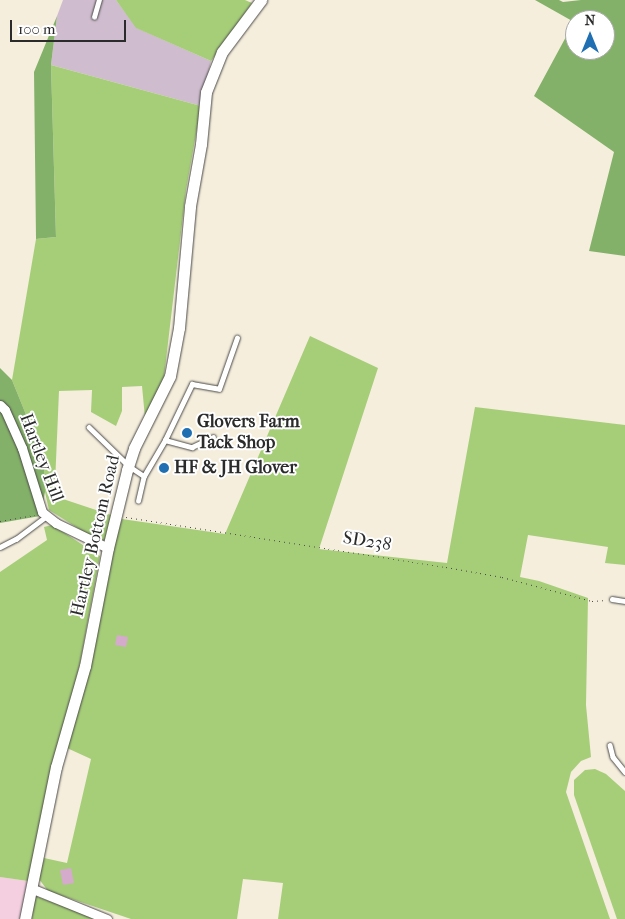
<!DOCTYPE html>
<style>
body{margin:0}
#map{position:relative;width:625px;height:919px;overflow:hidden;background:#f5eedd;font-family:"IM FELL French Canon",serif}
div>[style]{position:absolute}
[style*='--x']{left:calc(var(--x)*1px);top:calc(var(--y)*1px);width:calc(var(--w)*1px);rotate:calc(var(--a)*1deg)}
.built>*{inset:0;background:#f3cfe0}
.industrial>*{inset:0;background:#cfbdcf}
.green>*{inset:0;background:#a6ce79}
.forest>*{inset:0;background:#84b169}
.building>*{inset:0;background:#d4abcb}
.path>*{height:1px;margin-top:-0.5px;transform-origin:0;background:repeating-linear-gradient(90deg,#494846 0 1px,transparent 0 5px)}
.roads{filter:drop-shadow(0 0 1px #494846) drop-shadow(0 0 1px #494846)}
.service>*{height:4.5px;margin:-2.25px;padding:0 2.25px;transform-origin:2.25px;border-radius:2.25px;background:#fff}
.minor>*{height:9px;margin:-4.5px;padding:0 4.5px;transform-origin:4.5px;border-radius:4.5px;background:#fff}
.tertiary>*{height:11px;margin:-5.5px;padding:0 5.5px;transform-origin:5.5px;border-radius:5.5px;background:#fff}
.dots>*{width:14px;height:14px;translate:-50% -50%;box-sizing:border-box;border:2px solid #fff;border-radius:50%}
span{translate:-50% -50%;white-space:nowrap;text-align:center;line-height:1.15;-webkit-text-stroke:4px #fff;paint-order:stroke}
.poi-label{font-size:18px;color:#2b2b2b;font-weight:700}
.left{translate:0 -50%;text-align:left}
.street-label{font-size:18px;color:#2b2b2b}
.north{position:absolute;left:565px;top:10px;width:50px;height:50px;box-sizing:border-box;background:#fff;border:1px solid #aaa;border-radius:50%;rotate:0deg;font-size:14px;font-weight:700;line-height:20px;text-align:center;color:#2b2b2b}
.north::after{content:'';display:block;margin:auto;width:18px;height:22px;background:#1f6fb2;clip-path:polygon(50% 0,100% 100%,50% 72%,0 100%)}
.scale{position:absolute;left:10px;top:20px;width:116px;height:22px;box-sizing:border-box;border:2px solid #2b2b2b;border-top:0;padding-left:6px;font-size:15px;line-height:18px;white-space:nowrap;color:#2b2b2b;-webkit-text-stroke:4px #fff;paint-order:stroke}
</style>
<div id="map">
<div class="built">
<div style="clip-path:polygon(0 877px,28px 881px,21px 919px,0 919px)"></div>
</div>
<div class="industrial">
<div style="clip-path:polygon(63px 0,116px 0,137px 28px,211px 61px,201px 106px,51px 65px,57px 16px)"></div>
</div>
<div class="green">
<div style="clip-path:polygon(116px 0,245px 0,252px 3px,211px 61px,136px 28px)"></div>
<div style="clip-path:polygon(51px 65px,201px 106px,186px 190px,164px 377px,145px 418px,142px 386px,122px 387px,122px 411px,116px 426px,91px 412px,92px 390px,59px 391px,55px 484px,51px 495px,111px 515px,105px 539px,100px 542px,49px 510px,45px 492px,44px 459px,12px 380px,36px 239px,56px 237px)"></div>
<div style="clip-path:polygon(310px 336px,378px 368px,319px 549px,447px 563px,475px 407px,625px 425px,625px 565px,605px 563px,608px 547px,528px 535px,520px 577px,539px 581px,588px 598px,586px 705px,591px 757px,581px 761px,571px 772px,566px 792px,610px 919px,278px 919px,283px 883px,243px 879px,237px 919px,131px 919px,48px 891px,39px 879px,44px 858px,67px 863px,91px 759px,67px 748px,100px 595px,122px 519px,225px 534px)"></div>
<div style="clip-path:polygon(52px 525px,100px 556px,80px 663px,28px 881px,0 877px,0 572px,47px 540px,44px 527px)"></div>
<div style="clip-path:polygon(595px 769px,606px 774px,625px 791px,625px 919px,617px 919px,574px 795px,574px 780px,585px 770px)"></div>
<div style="clip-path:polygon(35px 896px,98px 919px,32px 919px)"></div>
</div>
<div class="forest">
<div style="clip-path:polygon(evenodd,535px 0,559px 0,563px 2px,581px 0,625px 0,625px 256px,589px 251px,614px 152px,534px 96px,574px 22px,535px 0,575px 20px,605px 20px,605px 50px,575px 50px,575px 20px)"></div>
<div style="clip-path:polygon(57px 16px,51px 65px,56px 237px,36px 239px,34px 72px)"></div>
<div style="clip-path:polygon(0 368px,12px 380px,44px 459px,45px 492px,40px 516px,0 523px)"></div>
</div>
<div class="building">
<div style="clip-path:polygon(100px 513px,107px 515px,102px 530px,99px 530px,98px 533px,92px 532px)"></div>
<div style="clip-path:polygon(117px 635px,128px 637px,126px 647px,115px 645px)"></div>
<div style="clip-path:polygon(71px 868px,74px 883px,63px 885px,60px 870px)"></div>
</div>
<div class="path">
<div style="--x:126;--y:517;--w:324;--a:8.9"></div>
<div style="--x:446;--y:567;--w:57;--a:10.1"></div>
<div style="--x:502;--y:577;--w:93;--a:14.9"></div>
<div style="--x:592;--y:601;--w:15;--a:-4"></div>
<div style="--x:0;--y:521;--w:35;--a:-10"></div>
</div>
<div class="roads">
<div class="service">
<div style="--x:94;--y:17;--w:18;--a:-74"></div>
<div style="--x:89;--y:427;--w:56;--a:44.3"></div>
<div style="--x:129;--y:466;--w:18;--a:34"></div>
<div style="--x:165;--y:440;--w:28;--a:15"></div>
<div style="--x:192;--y:447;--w:23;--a:-25"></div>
<div style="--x:138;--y:501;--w:26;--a:-77"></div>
<div style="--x:144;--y:476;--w:42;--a:-59.7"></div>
<div style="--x:165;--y:440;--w:62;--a:-64.3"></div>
<div style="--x:192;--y:384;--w:27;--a:10"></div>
<div style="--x:219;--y:389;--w:54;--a:-70.6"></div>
<div style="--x:0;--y:547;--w:18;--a:-27"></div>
<div style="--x:16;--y:539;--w:39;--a:-37"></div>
<div style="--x:612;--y:599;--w:13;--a:9"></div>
<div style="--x:610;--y:745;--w:12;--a:76"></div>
<div style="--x:613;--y:757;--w:19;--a:51"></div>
</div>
<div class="minor">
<div style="--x:0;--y:405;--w:7;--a:45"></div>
<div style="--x:5;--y:410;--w:42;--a:65.9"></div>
<div style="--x:22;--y:448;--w:67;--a:72.6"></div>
<div style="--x:42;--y:512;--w:18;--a:38"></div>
<div style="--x:56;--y:523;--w:58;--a:25.7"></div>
<div style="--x:33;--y:889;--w:80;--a:22.1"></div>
</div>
<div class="tertiary">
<div style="--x:25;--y:919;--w:155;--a:-78.5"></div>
<div style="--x:56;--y:767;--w:105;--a:-74"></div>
<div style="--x:85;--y:666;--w:120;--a:-79"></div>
<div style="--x:108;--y:548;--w:80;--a:-76.3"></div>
<div style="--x:127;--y:470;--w:23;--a:-72"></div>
<div style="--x:134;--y:448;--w:80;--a:-63.4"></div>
<div style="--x:170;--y:376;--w:49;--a:-79.4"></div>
<div style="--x:179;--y:328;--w:122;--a:-84.8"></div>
<div style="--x:190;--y:206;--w:63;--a:-79.9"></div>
<div style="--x:201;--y:144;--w:52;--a:-84.5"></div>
<div style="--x:206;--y:92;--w:43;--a:-68.2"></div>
<div style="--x:222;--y:52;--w:65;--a:-53.1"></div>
</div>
</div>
<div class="dots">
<div style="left:187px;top:433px;background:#1f6fb2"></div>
<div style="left:164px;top:468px;background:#1f6fb2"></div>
</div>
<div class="poi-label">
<span class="left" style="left:197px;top:433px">Glovers Farm<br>Tack Shop</span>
<span class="left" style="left:174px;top:468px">HF &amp; JH Glover</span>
</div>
<div class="street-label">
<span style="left:41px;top:458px;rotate:69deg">Hartley Hill</span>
<span style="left:96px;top:536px;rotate:-77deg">Hartley Bottom Road</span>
<span style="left:367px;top:542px;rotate:9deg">SD238</span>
</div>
<div class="north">N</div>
<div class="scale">100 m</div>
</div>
